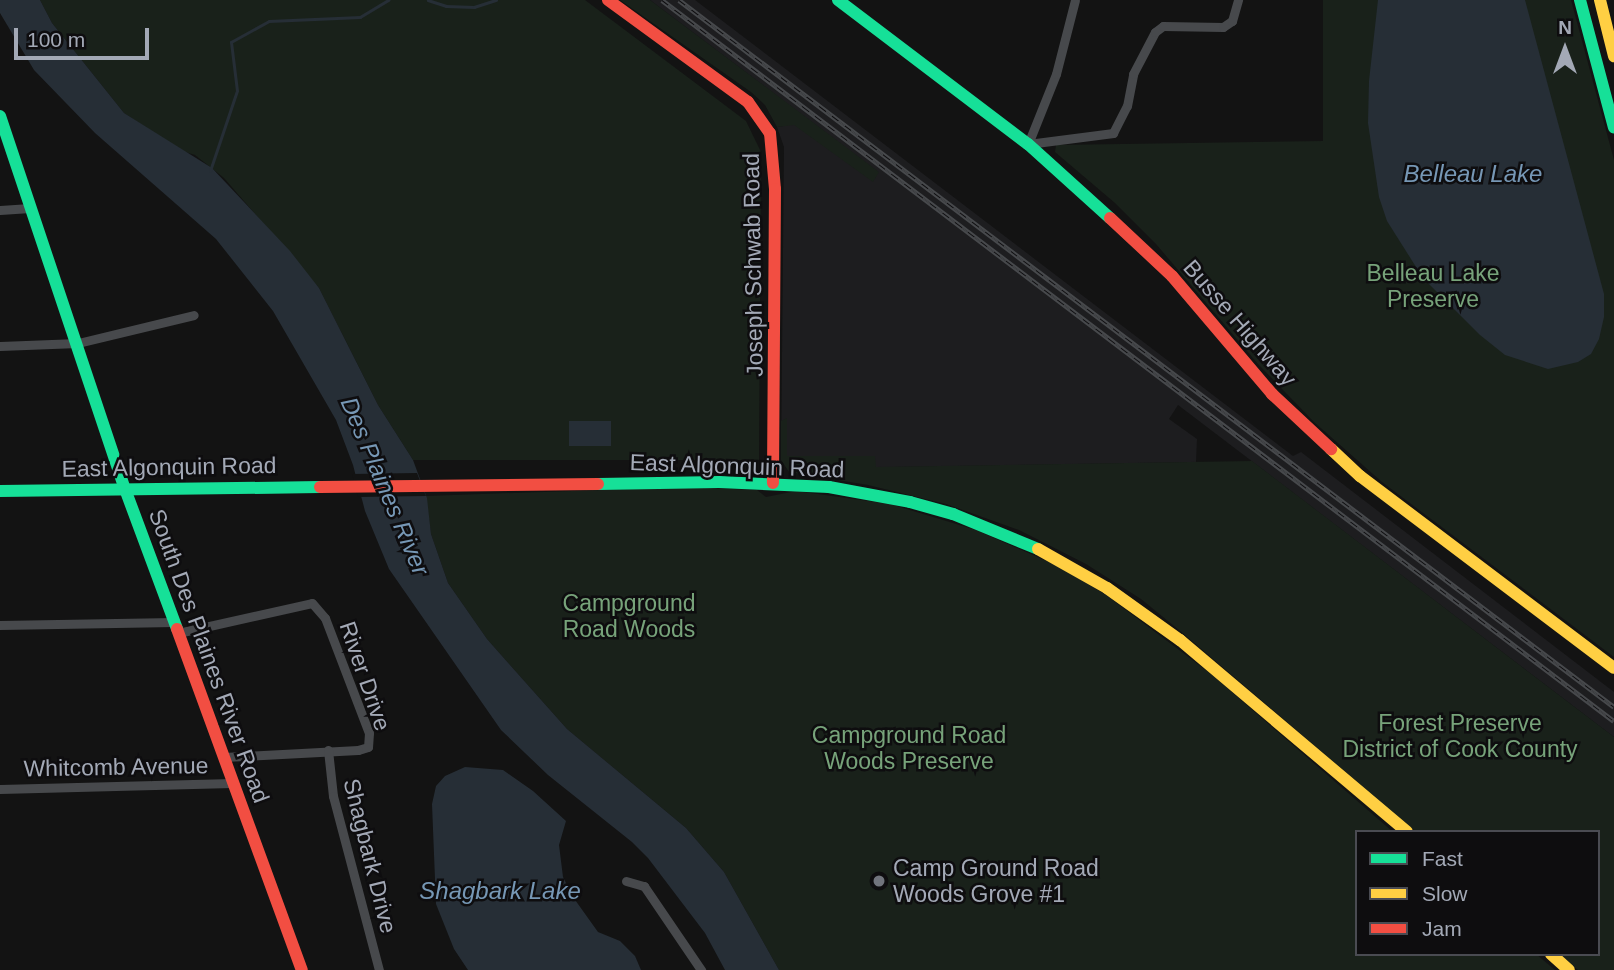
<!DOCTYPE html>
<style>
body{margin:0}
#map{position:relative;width:1614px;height:970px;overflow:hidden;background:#131313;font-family:Helvetica,sans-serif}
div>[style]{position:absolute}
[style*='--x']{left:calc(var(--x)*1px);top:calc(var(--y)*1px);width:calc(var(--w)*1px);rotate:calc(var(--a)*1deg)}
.built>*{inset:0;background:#1d1d1f}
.green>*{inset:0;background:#19211a}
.water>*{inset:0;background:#262e36}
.pier>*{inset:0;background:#131313}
.stream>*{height:2.5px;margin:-1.25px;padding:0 1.25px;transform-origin:1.25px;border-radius:1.25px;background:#262e36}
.street>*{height:9px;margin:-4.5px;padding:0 4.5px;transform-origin:4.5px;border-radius:4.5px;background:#47494c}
.fast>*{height:12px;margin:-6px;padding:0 6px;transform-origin:6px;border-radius:6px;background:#16e098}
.slow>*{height:12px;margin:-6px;padding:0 6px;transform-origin:6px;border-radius:6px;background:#ffcf43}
.jam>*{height:12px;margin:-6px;padding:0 6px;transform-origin:6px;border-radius:6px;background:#f24e42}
.rail>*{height:5px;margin-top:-2.5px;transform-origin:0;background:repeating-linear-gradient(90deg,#0e0d0f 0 8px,#47494c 0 16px);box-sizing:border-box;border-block:2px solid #47494c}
.dots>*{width:19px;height:19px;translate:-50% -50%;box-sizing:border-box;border:4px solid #0e0d0f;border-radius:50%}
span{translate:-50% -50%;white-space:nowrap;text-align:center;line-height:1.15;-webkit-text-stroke:5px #0e0d0f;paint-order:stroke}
.street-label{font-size:23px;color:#a3a9b6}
.park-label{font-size:23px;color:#77a37a}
.poi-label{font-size:23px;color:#a3a9b6}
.left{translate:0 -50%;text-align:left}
.water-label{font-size:24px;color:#7697b5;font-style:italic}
.legend{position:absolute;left:1355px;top:830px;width:245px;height:126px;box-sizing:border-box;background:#0e0d0f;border:2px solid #4a4b52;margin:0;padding:9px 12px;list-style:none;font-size:21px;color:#a3a9b6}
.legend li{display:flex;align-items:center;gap:14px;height:35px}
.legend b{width:35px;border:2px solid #4a4b52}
.north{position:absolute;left:1530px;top:14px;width:70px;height:70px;-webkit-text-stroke:5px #0e0d0f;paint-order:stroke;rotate:0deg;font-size:19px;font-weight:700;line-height:28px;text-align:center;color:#a3a9b6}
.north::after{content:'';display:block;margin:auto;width:24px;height:32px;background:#a3a9b6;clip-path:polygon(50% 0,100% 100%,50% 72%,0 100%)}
.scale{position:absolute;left:14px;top:28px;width:135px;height:32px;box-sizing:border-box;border:4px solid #a3a9b6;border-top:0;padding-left:9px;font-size:21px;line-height:24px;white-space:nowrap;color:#a3a9b6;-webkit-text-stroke:5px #0e0d0f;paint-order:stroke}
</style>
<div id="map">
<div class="built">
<div style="clip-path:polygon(650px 0,695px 0,1293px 456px,1301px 452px,1614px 692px,1614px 737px,1178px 405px,1169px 419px,1197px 439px,1196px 462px,831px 468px,781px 460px,784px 147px,777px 127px,794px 124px,873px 181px,878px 172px)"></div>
</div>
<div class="green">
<div style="clip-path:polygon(40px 0,585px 0,746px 121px,761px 152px,759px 460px,413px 460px,378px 405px,319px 288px,224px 178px,195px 155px,182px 151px,124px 113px,52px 23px)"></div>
<div style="clip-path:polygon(620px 0,650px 0,879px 172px,873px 182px,794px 125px,777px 127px,765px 105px,751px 92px)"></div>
<div style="clip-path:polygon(1323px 0,1571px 0,1614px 160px,1614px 657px,1382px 482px,1314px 422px,1258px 364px,1156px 244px,1115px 203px,1055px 152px,1056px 145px,1323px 141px)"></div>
<div style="clip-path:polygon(787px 418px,787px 456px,875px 456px,876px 467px,1252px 461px,1614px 737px,1614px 970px,1578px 970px,1559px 954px,1598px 954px,1598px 832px,1416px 832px,1179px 630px,1141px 599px,1086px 564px,1019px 530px,946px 504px,868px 485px,789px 472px,781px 460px,781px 421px)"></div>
<div style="clip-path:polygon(685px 487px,757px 490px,766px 497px,796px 491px,890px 504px,976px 530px,1058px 566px,1106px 595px,1211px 674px,1393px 832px,1357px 832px,1357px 954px,1536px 954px,1555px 970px,779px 970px,724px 872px,686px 828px,567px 729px,487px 639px,448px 583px,431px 534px,426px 496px)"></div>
</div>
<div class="water">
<div style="clip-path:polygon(0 0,40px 0,52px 23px,124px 113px,212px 168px,290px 251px,319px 288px,378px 405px,413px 460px,427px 498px,431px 534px,448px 583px,487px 639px,567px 729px,686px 828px,724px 872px,779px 970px,725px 970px,705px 933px,648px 858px,632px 842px,548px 775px,501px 730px,389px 569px,365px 511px,353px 465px,336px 420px,273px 311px,216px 239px,95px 133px,34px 70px,0 13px)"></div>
<div style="clip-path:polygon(1378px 0,1525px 0,1604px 294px,1604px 317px,1599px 339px,1591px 354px,1578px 362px,1548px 369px,1505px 355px,1480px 335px,1423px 278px,1387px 221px,1379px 197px,1368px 123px,1369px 81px)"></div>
<div style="clip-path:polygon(569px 421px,611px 421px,611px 446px,569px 446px)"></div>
<div style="clip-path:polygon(465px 767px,503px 770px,533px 791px,566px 821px,559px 845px,563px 877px,573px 897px,598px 932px,620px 941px,635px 956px,641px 970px,468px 970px,454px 949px,436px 904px,432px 804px,436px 786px,445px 776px)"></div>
</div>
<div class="pier">
<div style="clip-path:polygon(417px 473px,426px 496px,358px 497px,352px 474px)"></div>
</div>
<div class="stream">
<div style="--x:428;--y:0;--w:19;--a:18"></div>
<div style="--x:446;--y:6;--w:28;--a:2"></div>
<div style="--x:474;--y:7;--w:23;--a:-18"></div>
<div style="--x:210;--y:171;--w:84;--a:-71.4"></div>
<div style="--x:237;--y:91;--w:49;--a:-97"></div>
<div style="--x:231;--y:42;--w:43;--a:-28.9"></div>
<div style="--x:269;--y:21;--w:91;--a:-2.5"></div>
<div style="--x:360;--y:17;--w:33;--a:-31"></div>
</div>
<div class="street">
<div style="--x:1028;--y:144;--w:86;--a:-7.4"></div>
<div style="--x:1113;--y:133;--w:30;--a:-63"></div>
<div style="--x:1127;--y:106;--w:33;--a:-79"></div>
<div style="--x:1133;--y:74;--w:47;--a:-62.4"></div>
<div style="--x:1155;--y:32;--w:10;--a:-37"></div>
<div style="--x:1163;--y:26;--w:60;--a:1"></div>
<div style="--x:1223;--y:27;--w:11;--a:-34"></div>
<div style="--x:1232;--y:21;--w:22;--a:-74"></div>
<div style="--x:1028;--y:144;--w:75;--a:-68.2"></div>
<div style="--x:1056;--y:74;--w:76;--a:-75.6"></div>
<div style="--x:0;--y:210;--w:30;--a:-4"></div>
<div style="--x:0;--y:346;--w:78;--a:-2.2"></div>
<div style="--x:78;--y:343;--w:119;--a:-13.6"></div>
<div style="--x:0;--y:625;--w:174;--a:-1"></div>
<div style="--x:178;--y:633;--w:137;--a:-12.6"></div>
<div style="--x:312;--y:603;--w:20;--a:49"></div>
<div style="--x:325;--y:618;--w:123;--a:69.1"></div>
<div style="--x:369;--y:733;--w:14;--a:94"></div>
<div style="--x:368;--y:747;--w:10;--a:163"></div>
<div style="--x:358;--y:750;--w:134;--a:177"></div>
<div style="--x:328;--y:750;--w:46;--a:83.8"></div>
<div style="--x:333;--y:796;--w:180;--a:75.2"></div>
<div style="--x:0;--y:789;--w:232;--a:-1.5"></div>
<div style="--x:626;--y:881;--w:19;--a:16"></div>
<div style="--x:644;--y:886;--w:102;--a:55.8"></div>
</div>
<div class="fast">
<div style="--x:838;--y:0;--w:238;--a:37.2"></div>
<div style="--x:1028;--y:144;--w:110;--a:42.1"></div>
<div style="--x:1580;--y:0;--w:132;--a:75.1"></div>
<div style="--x:0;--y:116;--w:393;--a:71.5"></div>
<div style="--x:125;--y:489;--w:149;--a:69.6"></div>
<div style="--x:598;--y:484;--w:121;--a:-0.9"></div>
<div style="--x:719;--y:482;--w:110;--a:2.6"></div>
<div style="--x:829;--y:487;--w:82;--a:10.5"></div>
<div style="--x:910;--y:502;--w:45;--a:15.6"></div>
<div style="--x:953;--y:514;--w:92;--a:22.4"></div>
<div style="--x:0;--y:491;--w:320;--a:-0.7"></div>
</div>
<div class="slow">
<div style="--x:1600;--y:0;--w:58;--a:76"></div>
<div style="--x:1331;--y:449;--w:40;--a:43"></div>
<div style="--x:1360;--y:476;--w:318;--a:37.1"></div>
<div style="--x:1038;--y:549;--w:79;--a:29.5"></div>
<div style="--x:1107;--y:588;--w:90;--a:35.5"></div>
<div style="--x:1180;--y:640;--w:297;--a:40.2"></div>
<div style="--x:1551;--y:954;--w:24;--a:42"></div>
</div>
<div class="jam">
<div style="--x:608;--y:0;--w:173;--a:36.1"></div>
<div style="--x:748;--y:102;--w:38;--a:55"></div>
<div style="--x:770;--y:133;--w:56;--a:84.9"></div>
<div style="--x:775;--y:189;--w:294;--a:90.4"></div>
<div style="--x:1110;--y:218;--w:85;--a:43.1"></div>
<div style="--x:1172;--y:276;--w:155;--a:49.7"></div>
<div style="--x:1272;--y:394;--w:81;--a:43"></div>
<div style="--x:320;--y:487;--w:278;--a:-0.6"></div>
<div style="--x:177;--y:629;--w:363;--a:69.9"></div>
</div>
<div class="rail">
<div style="--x:662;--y:0;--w:1194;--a:37.14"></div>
<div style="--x:679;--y:0;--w:1172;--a:37.09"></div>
</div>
<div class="dots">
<div style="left:879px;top:881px;background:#71747d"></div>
</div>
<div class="street-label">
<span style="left:753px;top:265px;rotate:-91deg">Joseph Schwab Road</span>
<span style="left:1240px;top:323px;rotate:49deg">Busse Highway</span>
<span style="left:737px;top:466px;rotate:2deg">East Algonquin Road</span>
<span style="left:169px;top:467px;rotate:-1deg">East Algonquin Road</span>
<span style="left:209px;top:656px;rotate:70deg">South Des Plaines River Road</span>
<span style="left:365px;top:676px;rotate:71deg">River Drive</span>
<span style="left:116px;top:767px;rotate:-1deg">Whitcomb Avenue</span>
<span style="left:370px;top:856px;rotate:76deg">Shagbark Drive</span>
</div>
<div class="park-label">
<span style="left:1433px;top:286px">Belleau Lake<br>Preserve</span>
<span style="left:629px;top:616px">Campground<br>Road Woods</span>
<span style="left:1460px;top:736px">Forest Preserve<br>District of Cook County</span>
<span style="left:909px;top:748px">Campground Road<br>Woods Preserve</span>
</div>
<div class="poi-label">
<span class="left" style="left:893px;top:881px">Camp Ground Road<br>Woods Grove #1</span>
</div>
<div class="water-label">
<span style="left:1473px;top:174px">Belleau Lake</span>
<span style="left:385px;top:486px;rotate:67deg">Des Plaines River</span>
<span style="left:500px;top:891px">Shagbark Lake</span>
</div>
<ul class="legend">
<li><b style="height:9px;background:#16e098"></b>Fast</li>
<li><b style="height:9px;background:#ffcf43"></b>Slow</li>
<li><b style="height:9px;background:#f24e42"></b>Jam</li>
</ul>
<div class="north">N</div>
<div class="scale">100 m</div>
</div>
